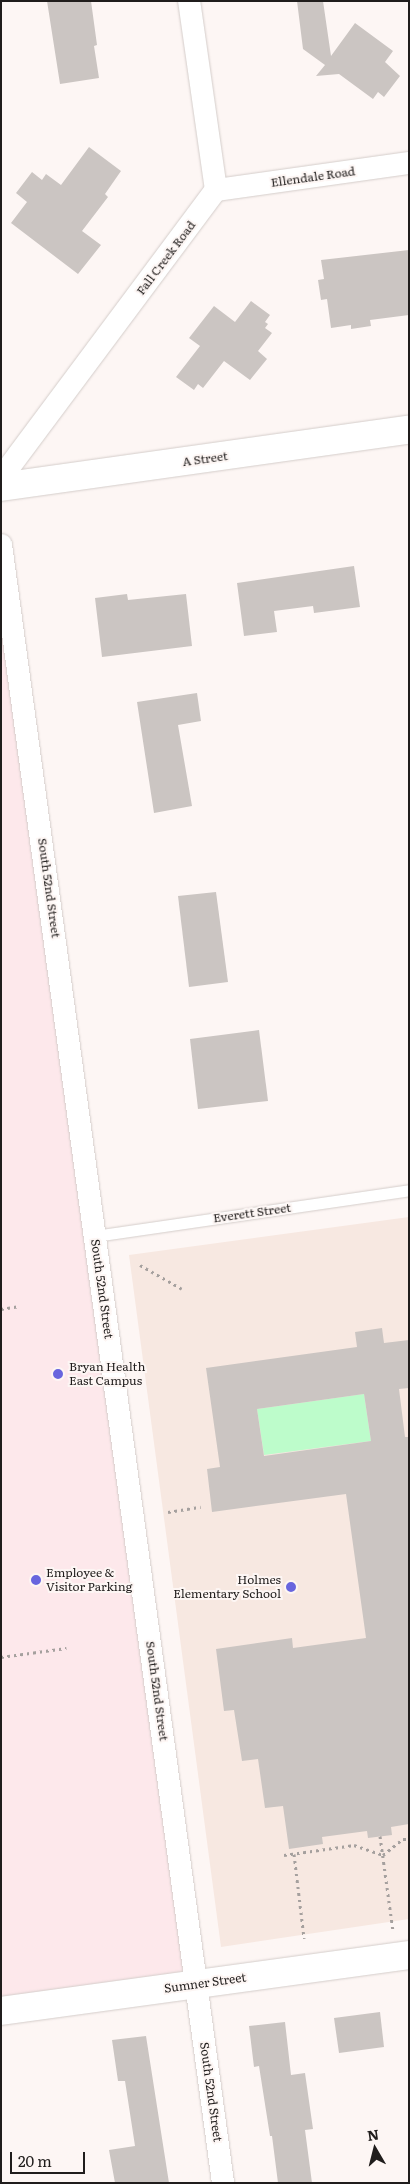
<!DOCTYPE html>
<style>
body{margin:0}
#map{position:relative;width:410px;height:2184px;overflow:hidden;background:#fdf6f4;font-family:Literata,serif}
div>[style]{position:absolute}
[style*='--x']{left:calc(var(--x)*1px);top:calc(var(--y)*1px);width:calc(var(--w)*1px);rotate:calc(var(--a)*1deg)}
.built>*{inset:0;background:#f7e8e1}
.medical>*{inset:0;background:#fde8eb}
.green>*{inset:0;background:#bdfccb}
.building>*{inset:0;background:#cbc5c2}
.path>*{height:3px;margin-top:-1.5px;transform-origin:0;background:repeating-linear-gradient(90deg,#a5a09e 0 2.5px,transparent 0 6.5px)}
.roads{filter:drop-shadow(0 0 1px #d4cdca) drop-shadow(0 0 1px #d4cdca)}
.lane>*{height:11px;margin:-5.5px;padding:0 5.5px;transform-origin:5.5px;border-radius:5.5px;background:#fff}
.street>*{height:22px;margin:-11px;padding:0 11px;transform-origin:11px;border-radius:11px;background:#fff}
.secondary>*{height:28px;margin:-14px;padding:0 14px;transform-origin:14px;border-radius:14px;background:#fff}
.dots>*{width:14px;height:14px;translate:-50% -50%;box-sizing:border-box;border:2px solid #fdf6f4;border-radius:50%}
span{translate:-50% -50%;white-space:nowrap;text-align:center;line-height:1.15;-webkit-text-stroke:4px #fdf6f4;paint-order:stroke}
.street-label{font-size:12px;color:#201d1c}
.poi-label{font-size:12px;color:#201d1c}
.left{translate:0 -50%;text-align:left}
.right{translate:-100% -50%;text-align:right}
.frame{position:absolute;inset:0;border:2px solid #201d1c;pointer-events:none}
.north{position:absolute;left:350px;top:2124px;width:50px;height:50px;-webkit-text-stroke:4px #fdf6f4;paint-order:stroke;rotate:352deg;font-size:14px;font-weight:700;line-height:20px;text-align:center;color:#201d1c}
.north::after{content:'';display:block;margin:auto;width:18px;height:22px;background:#201d1c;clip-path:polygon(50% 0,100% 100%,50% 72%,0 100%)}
.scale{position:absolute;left:10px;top:2152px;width:75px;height:22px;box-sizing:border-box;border:2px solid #201d1c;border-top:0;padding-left:6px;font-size:15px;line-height:18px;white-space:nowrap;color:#201d1c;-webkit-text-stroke:4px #fdf6f4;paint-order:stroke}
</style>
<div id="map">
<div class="built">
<div style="clip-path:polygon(409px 1217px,409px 1919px,221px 1947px,129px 1255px)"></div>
</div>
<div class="medical">
<div style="clip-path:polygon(1px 545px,196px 1984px,1px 2011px)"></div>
</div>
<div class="green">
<div style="clip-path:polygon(364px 1394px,371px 1441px,264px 1455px,257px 1409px)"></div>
</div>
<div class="building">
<div style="clip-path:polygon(47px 1px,91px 1px,97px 45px,94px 46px,99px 78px,60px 84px)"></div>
<div style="clip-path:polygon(297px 1px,323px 1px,331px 56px,355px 23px,393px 51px,385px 62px,400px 76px,384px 97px,378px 92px,373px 99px,339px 74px,316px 76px,325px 65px,303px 49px)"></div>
<div style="clip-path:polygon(89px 147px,121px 171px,105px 194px,108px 197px,82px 231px,101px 245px,78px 274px,11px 223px,27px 202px,16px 193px,32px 172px,42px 180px,46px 174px,61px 185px)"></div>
<div style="clip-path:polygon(409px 250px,409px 315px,370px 320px,371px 326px,351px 329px,351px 325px,331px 328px,327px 299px,321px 300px,318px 280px,324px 279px,321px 260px)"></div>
<div style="clip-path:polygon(251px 301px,270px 315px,265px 322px,268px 324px,265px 328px,272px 333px,258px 351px,267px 359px,250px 380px,224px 361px,203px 388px,198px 384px,194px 390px,176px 377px,200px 346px,189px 338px,214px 306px,235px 322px)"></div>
<div style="clip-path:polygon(354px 566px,360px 607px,314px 613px,313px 606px,274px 611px,277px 632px,244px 636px,237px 583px)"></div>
<div style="clip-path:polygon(127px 594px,128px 600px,186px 594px,192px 646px,102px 657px,95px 598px)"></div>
<div style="clip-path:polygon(197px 693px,201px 721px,178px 725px,192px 806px,154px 813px,137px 702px)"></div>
<div style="clip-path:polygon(216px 892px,228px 982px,189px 987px,178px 896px)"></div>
<div style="clip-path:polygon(259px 1030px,268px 1101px,198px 1109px,190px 1039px)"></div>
<div style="clip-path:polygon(evenodd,382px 1328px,384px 1343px,409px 1340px,409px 1388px,399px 1389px,405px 1437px,409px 1437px,409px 1824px,391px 1827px,392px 1835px,368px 1838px,367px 1831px,322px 1837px,323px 1844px,289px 1849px,283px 1806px,265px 1808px,258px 1759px,242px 1761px,234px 1710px,224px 1711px,216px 1649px,292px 1638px,293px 1648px,366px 1638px,346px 1494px,212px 1512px,207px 1469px,220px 1467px,206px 1368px,357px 1347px,355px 1332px,382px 1328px,364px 1394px,371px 1441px,264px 1456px,257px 1409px,364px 1394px)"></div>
<div style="clip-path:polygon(380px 2012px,384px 2047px,339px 2053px,334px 2018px)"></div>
<div style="clip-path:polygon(285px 2022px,291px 2075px,305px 2073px,313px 2129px,305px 2130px,312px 2183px,278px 2183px,272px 2136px,270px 2136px,259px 2066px,254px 2067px,249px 2026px)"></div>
<div style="clip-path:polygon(146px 2036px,169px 2183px,115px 2183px,109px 2150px,135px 2146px,125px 2081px,118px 2081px,112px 2040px)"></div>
</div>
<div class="path">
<div style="--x:140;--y:1265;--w:48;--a:29.7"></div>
<div style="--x:1;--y:1309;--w:19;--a:-9"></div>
<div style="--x:168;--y:1512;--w:33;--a:-9"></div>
<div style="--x:1;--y:1657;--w:66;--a:-7.9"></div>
<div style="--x:380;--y:1836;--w:96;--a:82.2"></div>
<div style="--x:294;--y:1854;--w:85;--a:83.2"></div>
<div style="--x:284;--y:1855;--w:71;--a:-8.1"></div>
<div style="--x:354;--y:1845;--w:31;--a:19"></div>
<div style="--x:383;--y:1855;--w:26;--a:-39"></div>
<div style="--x:403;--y:1839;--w:6;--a:0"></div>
</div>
<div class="roads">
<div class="lane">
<div style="--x:95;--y:1236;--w:317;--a:-8.3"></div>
</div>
<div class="street">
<div style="--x:216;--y:190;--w:195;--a:-8"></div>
<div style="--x:1;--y:478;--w:359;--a:-53.3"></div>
<div style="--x:216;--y:190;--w:191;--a:-98.1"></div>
<div style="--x:1;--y:545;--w:1653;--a:82.28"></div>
</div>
<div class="secondary">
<div style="--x:1;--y:487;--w:412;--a:-8"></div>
<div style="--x:1;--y:2011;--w:412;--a:-7.8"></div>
</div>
</div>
<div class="dots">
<div style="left:58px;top:1374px;background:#6865de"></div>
<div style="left:36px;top:1580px;background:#6865de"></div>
<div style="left:291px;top:1587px;background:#6865de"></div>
</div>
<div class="street-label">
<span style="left:313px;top:177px;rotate:-8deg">Ellendale Road</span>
<span style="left:166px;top:258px;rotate:-53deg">Fall Creek Road</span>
<span style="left:205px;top:459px;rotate:-8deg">A Street</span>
<span style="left:49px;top:888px;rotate:82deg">South 52nd Street</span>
<span style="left:252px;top:1213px;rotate:-8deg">Everett Street</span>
<span style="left:102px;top:1289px;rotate:82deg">South 52nd Street</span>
<span style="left:157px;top:1691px;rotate:82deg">South 52nd Street</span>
<span style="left:205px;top:1983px;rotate:-8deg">Sumner Street</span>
<span style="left:211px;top:2092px;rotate:82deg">South 52nd Street</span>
</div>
<div class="poi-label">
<span class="left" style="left:69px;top:1374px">Bryan Health<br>East Campus</span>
<span class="left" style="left:46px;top:1580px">Employee &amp;<br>Visitor Parking</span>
<span class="right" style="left:281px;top:1587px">Holmes<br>Elementary School</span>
</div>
<div class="frame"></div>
<div class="north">N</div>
<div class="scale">20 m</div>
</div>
